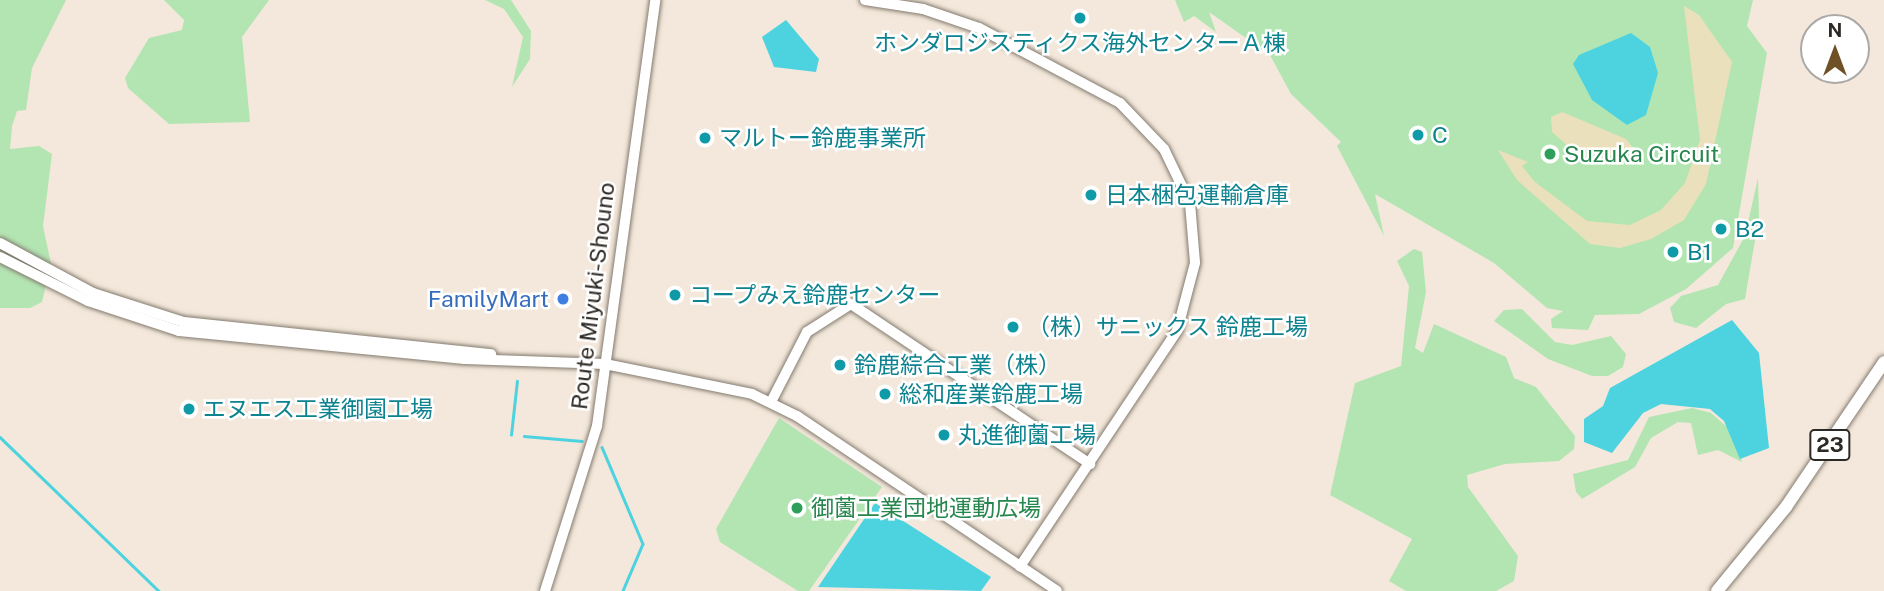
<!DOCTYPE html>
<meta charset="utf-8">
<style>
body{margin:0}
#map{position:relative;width:1884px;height:591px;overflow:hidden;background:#f3e8db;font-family:"Public Sans","Noto Sans JP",sans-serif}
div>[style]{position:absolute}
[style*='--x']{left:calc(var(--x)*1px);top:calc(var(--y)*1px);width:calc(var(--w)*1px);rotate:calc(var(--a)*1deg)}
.green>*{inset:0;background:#b3e5b3}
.sand>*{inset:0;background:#eae0bb}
.water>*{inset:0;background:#4cd3df}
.stream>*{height:2.5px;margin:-1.25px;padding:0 1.25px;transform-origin:1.25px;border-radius:1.25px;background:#4cd3df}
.roads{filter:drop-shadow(0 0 2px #837a6e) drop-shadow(0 0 2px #837a6e)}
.tertiary>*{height:10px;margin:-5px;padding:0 5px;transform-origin:5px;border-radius:5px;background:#fff}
.secondary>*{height:10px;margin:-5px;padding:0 5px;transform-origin:5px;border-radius:5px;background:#fff}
.trunk>*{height:12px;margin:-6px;padding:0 6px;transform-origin:6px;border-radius:6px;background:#fff}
.dots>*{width:19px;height:19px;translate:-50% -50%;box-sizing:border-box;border:4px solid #fff;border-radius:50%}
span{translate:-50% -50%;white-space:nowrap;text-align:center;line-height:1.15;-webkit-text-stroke:5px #fff;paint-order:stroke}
.shield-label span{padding:2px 5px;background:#fff;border:2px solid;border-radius:5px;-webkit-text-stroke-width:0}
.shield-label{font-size:21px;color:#2d2924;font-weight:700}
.culture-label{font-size:23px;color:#0d838f}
.left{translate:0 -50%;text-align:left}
.leisure-label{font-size:23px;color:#27864d}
.street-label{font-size:23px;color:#2d2924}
.shop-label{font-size:23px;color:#366cbe}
.right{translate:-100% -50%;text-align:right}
.north{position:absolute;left:1800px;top:14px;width:70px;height:70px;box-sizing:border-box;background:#fff;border:2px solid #aba9a7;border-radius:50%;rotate:0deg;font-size:19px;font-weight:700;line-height:28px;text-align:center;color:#2d2924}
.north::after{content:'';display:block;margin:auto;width:24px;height:32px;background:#6f5126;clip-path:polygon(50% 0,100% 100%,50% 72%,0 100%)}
</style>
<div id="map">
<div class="green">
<div style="clip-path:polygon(0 0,66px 0,32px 68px,26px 110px,17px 111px,12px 126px,10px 149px,39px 146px,52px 154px,43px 226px,51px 264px,42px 302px,30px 308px,0 308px)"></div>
<div style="clip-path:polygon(164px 0,269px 0,242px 37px,250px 122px,169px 124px,128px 88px,125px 78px,149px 38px,182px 30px,184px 20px)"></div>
<div style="clip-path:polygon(485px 0,511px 0,531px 31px,530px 59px,512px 87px,523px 37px,504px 9px)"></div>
<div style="clip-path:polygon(1175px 0,1753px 0,1747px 26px,1767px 53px,1733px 248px,1686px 289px,1639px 314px,1595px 315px,1588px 330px,1552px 328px,1551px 319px,1563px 311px,1547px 308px,1494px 263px,1375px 194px,1384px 236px,1337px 146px,1341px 142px,1291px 94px,1270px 55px,1209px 12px,1216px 32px,1194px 16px,1184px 22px)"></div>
<div style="clip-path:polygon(1758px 178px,1759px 217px,1745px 299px,1726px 304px,1696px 328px,1674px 322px,1670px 308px,1681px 296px,1718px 285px,1745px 236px)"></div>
<div style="clip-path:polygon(1414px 249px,1422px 252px,1426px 292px,1415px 348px,1423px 353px,1434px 324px,1506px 357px,1514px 378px,1536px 387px,1575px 436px,1574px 449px,1559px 461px,1505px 464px,1467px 475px,1468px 487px,1518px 556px,1514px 581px,1496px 591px,1406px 591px,1389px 581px,1412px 539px,1330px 495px,1355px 383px,1401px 366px,1409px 286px,1397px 261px)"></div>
<div style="clip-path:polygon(1522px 309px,1555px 342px,1572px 345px,1611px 336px,1626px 354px,1623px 367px,1608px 376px,1592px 376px,1548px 359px,1494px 321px,1504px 310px)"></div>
<div style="clip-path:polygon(1692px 408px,1711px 413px,1734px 433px,1742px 462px,1718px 450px,1698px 455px,1691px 423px,1678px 422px,1651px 438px,1635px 467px,1582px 499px,1576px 492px,1573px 474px,1628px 460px,1649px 417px)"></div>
<div style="clip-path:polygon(779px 418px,882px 487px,809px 591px,798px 591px,720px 542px,716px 529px)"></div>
</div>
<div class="sand">
<div style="clip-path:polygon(1684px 6px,1699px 15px,1732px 62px,1706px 184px,1684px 220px,1651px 239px,1620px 248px,1590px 244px,1517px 180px,1498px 150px,1528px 162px,1522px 166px,1535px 182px,1587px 221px,1630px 225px,1661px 210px,1685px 183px,1700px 140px)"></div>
<div style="clip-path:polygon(1562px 112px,1626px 139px,1634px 149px,1620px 157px,1570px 148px,1552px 132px,1551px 117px)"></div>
</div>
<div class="water">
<div style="clip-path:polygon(786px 20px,819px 59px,816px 72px,774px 67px,762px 37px)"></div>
<div style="clip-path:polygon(1631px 33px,1650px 47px,1658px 73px,1646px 115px,1627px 125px,1592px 100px,1573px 64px,1579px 55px)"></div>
<div style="clip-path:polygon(1732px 320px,1759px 353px,1769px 448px,1740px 459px,1724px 421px,1710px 409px,1661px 404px,1643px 413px,1612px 453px,1584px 442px,1584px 419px,1603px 406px,1610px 388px)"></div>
<div style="clip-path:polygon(875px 503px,991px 577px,981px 591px,818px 587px)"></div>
</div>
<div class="stream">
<div style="--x:511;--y:435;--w:54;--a:-83.7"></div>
<div style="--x:524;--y:436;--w:58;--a:4.9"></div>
<div style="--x:0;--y:437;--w:221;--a:44.1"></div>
<div style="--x:602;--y:447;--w:105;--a:67.1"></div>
<div style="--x:643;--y:544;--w:51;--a:113.1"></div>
</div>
<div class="roads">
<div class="tertiary">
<div style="--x:865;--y:0;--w:59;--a:8.8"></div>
<div style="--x:923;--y:9;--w:59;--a:18.7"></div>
<div style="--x:979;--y:28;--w:160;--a:28"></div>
<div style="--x:1120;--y:103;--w:64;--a:46.3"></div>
<div style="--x:1164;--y:149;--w:60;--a:64.3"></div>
<div style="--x:1190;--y:203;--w:60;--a:85.2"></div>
<div style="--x:1195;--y:263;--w:70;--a:104.8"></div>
<div style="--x:1177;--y:331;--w:283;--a:123.7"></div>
<div style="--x:0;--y:243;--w:106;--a:28.3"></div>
<div style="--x:93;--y:293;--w:96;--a:17.7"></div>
<div style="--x:184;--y:322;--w:309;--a:6"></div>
<div style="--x:0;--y:257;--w:98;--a:26.6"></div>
<div style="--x:88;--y:301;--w:96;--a:18.2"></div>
<div style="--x:179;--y:331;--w:287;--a:5.6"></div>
<div style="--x:465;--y:359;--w:140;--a:2"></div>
<div style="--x:605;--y:364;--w:150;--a:11.5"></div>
<div style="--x:752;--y:394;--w:50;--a:26.1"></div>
<div style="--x:797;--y:416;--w:313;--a:33.9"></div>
<div style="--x:771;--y:402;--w:79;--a:-62.8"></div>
<div style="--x:807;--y:332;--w:52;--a:-32.5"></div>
<div style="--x:851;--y:304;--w:288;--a:33.8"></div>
</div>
<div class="secondary">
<div style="--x:545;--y:591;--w:173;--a:-72.5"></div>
<div style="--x:597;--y:426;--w:430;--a:-82.2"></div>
</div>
<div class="trunk">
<div style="--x:1717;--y:591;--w:109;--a:-50.6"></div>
<div style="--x:1786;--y:507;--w:175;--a:-55.9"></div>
</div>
</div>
<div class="dots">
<div style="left:1080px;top:18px;background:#0f9aa8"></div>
<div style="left:1418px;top:135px;background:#0f9aa8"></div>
<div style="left:705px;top:138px;background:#0f9aa8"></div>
<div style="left:1550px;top:154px;background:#2e9e5b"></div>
<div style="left:1091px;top:195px;background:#0f9aa8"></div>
<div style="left:1721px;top:229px;background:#0f9aa8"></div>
<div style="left:1673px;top:252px;background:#0f9aa8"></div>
<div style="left:675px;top:295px;background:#0f9aa8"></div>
<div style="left:563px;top:299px;background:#3f7fe0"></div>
<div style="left:1013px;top:327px;background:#0f9aa8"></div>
<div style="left:840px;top:365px;background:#0f9aa8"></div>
<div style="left:885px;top:394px;background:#0f9aa8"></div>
<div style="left:189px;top:409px;background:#0f9aa8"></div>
<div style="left:944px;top:435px;background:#0f9aa8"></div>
<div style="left:797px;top:508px;background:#2e9e5b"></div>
</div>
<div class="shield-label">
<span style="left:1830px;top:445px">23</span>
</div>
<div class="culture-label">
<span style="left:1080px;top:43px">ホンダロジスティクス海外センターＡ棟</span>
<span class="left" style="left:1432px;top:135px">C</span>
<span class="left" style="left:719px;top:138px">マルトー鈴鹿事業所</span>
<span class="left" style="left:1105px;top:195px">日本梱包運輸倉庫</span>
<span class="left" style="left:1735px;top:229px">B2</span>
<span class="left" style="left:1687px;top:252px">B1</span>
<span class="left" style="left:689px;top:295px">コープみえ鈴鹿センター</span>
<span class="left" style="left:1027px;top:327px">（株）サニックス 鈴鹿工場</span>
<span class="left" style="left:854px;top:365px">鈴鹿綜合工業（株）</span>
<span class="left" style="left:899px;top:394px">総和産業鈴鹿工場</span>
<span class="left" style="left:203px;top:409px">エヌエス工業御園工場</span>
<span class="left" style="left:958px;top:435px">丸進御薗工場</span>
</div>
<div class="leisure-label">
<span class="left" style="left:1564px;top:154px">Suzuka Circuit</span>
<span class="left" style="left:811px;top:508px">御薗工業団地運動広場</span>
</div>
<div class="street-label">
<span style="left:593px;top:296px;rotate:-83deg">Route Miyuki-Shouno</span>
</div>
<div class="shop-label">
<span class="right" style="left:549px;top:299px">FamilyMart</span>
</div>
<div class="north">N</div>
</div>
